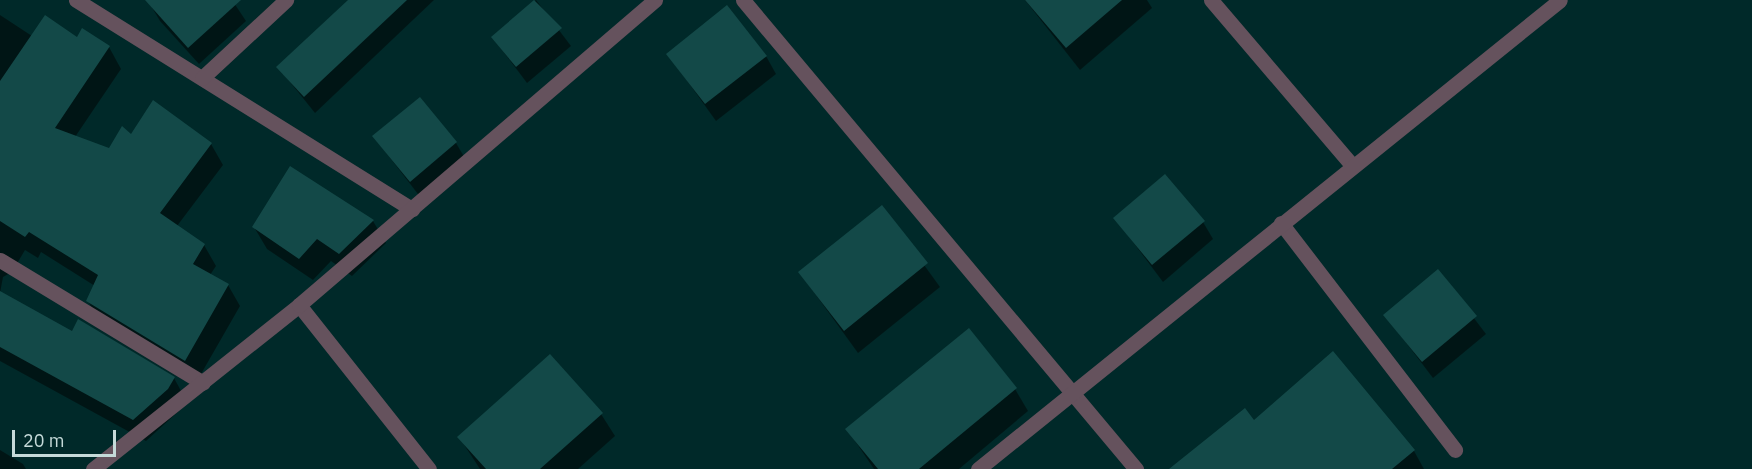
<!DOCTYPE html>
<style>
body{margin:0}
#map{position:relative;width:1752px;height:469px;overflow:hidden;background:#002929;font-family:"IBM Plex Sans",sans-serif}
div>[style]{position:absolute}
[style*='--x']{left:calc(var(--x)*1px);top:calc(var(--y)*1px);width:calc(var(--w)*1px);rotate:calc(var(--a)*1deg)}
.shadow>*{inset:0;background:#0007}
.building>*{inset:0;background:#134948}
.street>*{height:15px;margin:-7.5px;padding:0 7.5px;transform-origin:7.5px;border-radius:7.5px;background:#65525d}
span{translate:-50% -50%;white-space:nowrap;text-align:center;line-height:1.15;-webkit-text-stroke:4.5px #002929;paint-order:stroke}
.scale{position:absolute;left:12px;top:430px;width:104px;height:27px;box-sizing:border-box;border:3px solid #c5dad9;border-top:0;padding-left:8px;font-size:18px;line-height:21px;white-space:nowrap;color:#c5dad9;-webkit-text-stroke:4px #002929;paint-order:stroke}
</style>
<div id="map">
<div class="shadow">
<div style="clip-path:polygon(155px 0,232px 0,246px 21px,199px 64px,160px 21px,150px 4px)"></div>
<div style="clip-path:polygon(350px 0,434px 0,315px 113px,278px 67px)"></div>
<div style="clip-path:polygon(536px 0,571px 46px,527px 83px,493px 38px)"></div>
<div style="clip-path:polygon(1025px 0,1147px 0,1152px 8px,1080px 70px)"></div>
<div style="clip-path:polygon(0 15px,32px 36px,77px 39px,109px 47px,121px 69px,75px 137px,110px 150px,132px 136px,211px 144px,223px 165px,177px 226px,204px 245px,216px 266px,210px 275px,228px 285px,240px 306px,197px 381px,100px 322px,88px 301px,95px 286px,41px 252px,38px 258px,25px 250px,12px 272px,3px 277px,0 293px)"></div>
<div style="clip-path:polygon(668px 54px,766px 56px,776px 74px,716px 121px)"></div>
<div style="clip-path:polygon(374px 137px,456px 143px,466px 160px,421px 198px)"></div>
<div style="clip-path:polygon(882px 207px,940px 287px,858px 353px,800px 273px)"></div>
<div style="clip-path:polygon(1115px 218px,1203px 222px,1213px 239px,1163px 282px)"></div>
<div style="clip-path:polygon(373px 221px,386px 243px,352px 276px,331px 261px,313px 280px,267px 249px,254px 227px)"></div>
<div style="clip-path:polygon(1438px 271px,1486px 334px,1433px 378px,1385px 315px)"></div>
<div style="clip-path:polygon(0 293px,73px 333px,174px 378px,186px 400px,180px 410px,146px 441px,0 361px)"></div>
<div style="clip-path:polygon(1015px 389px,1028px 411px,959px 469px,874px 469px,847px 429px)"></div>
<div style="clip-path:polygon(601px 414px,615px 436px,578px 469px,480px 469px,459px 437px)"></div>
<div style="clip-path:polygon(1253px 422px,1414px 451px,1424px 469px,1181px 469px)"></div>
<div style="clip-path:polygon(0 450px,23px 464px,26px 469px,0 469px)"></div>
</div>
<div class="building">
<div style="clip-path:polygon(145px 0,241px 0,188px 48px)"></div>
<div style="clip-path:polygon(348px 0,407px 0,304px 97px,276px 67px)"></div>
<div style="clip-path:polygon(534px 0,562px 28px,516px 67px,491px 37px)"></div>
<div style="clip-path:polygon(1025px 0,1122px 0,1066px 48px)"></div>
<div style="clip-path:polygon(727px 5px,767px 56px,705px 104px,666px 54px)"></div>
<div style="clip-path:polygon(45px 15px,77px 37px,82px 28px,110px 46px,55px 128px,109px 148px,122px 126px,131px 134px,153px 100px,212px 143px,160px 213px,205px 244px,193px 264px,229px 284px,185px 361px,86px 301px,98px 275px,29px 232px,25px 237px,0 221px,0 81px)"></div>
<div style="clip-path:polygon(420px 97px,457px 142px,410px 182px,372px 136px)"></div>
<div style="clip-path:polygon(290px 166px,374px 220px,339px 254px,317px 239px,299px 259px,252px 227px)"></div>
<div style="clip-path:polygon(1165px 174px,1205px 221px,1152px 265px,1113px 218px)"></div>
<div style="clip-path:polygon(882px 205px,928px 263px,844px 331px,798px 272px)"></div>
<div style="clip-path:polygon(1438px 269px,1477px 316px,1422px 362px,1383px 315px)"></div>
<div style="clip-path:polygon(0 291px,72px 331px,78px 319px,175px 377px,168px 389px,133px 420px,0 347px)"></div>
<div style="clip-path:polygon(969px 328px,1017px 388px,919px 469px,878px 469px,845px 429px)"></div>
<div style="clip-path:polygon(1333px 351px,1415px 450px,1392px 469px,1169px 469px,1245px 408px,1254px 420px)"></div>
<div style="clip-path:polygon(550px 354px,603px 413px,540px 469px,486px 469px,457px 437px)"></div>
</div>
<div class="street">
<div style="--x:76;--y:0;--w:396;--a:31.9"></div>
<div style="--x:743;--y:0;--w:612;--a:50.04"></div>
<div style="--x:1211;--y:0;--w:217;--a:49.5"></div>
<div style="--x:202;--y:78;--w:115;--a:-42.9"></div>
<div style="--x:1281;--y:223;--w:286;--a:52.5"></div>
<div style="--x:0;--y:260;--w:237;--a:31.2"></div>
<div style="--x:299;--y:305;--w:209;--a:51.6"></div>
<div style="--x:93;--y:469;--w:263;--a:-38.5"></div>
<div style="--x:299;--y:305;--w:469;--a:-40.6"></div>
<div style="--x:978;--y:469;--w:747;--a:-38.86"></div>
</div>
<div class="scale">20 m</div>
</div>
